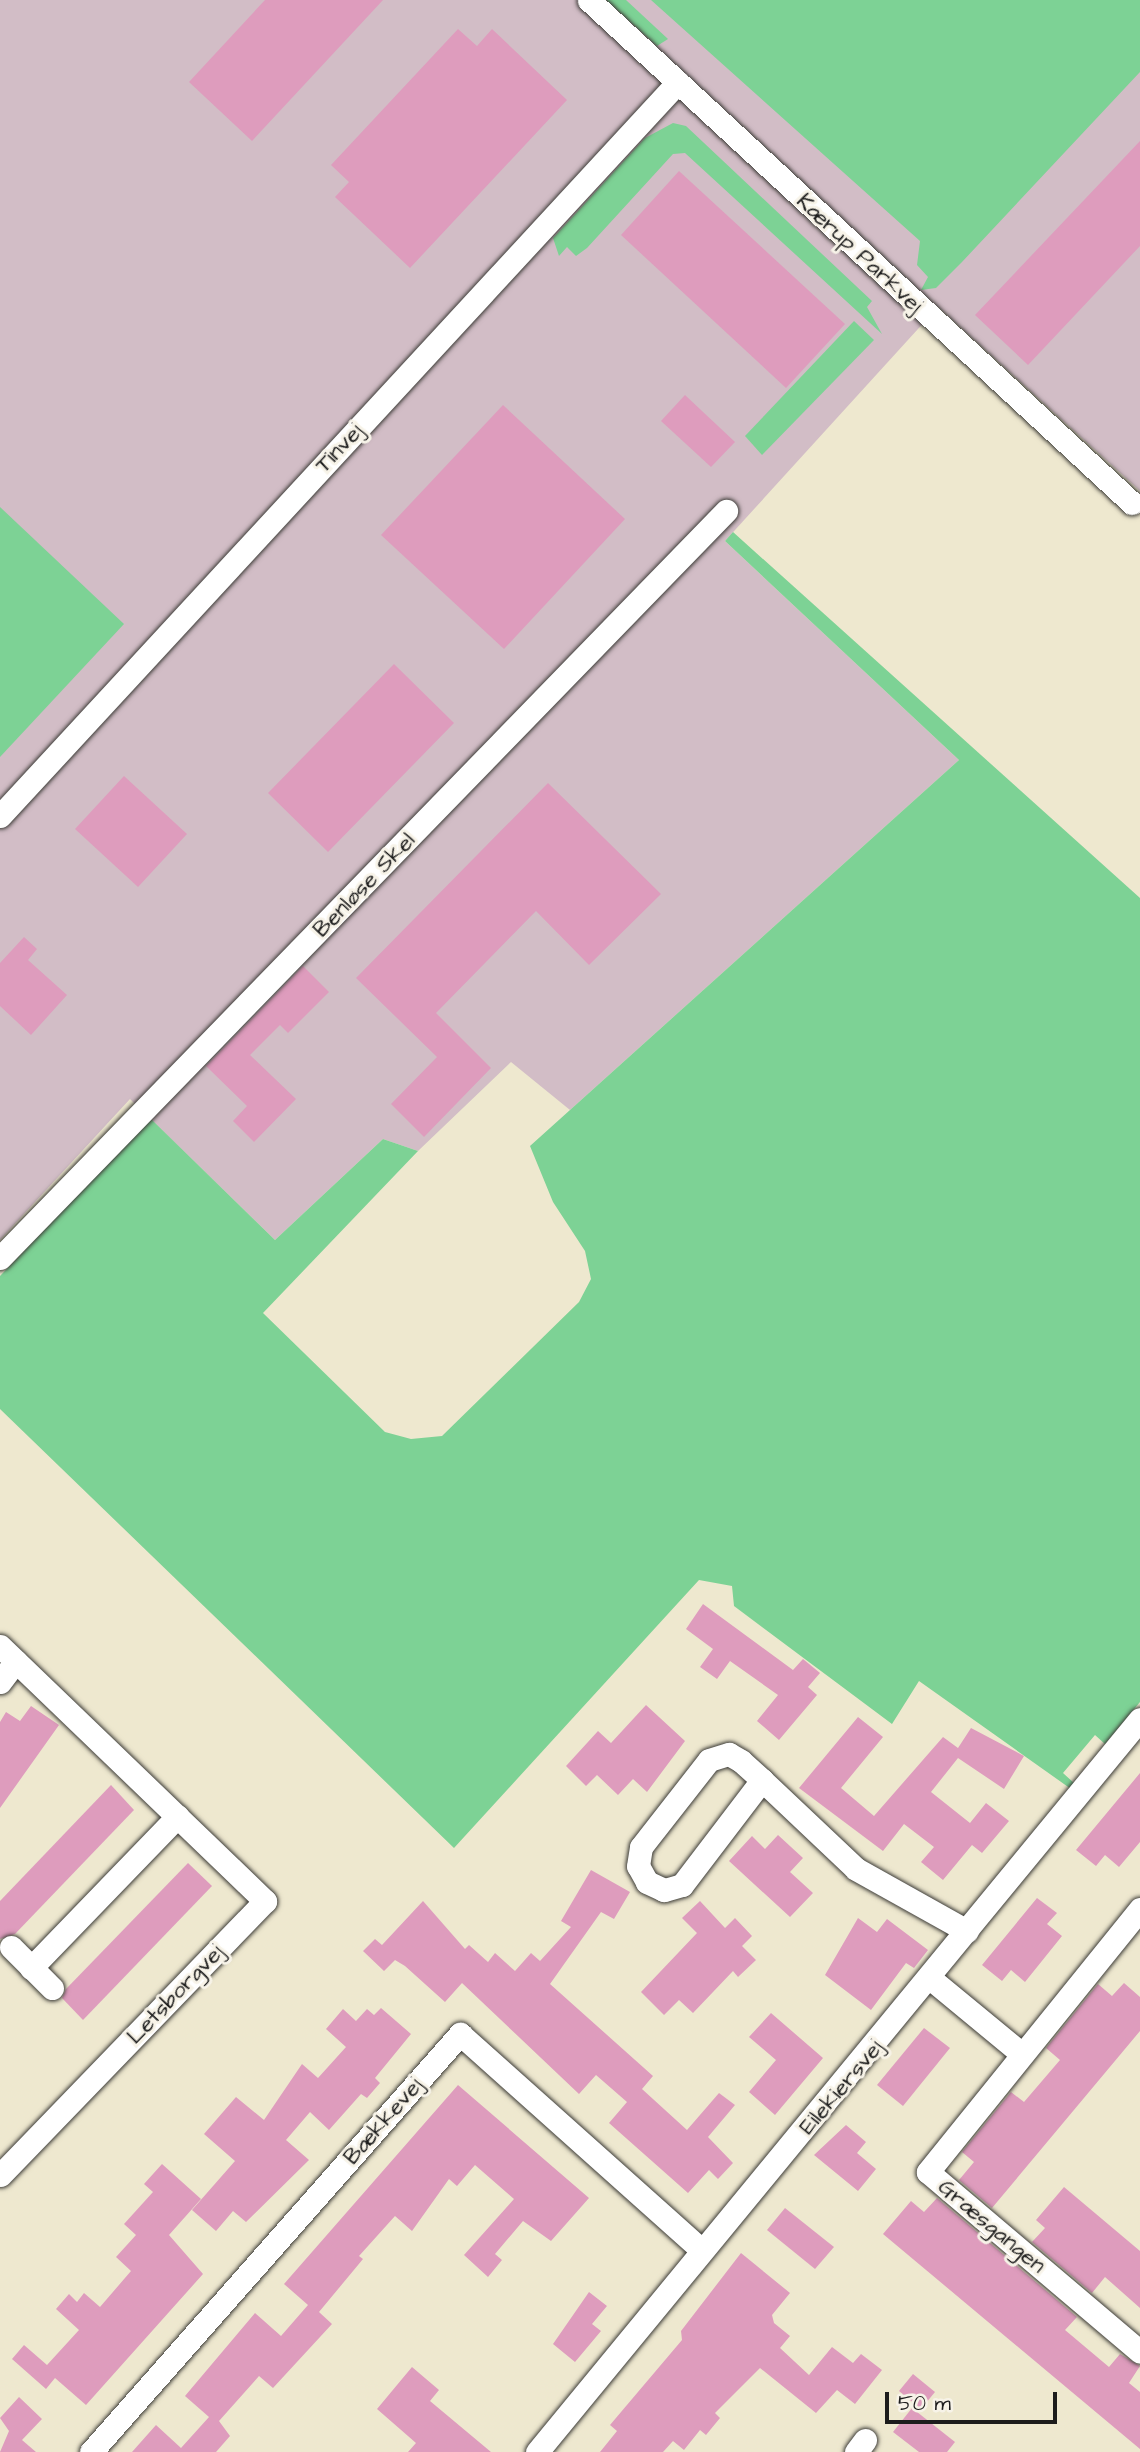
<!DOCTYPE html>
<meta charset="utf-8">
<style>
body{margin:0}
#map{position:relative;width:1140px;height:2452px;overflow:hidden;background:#eee8cf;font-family:"Architects Daughter",sans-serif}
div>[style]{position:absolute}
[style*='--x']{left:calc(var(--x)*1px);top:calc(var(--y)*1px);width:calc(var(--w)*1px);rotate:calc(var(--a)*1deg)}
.industrial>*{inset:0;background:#d2bdc6}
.green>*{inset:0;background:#7dd295}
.building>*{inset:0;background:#de9cbd}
.roads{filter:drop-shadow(0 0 2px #3c3b37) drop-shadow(0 0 2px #3c3b37)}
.street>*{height:23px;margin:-11.5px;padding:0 11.5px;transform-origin:11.5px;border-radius:11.5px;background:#fff}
span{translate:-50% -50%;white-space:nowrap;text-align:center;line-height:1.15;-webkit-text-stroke:6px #f7f3e8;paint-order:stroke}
.street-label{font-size:23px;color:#1c1c1c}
.scale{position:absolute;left:885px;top:2392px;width:172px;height:32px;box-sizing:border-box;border:4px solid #1c1c1c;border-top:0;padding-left:9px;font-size:21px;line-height:24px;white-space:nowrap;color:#1c1c1c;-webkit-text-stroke:5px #f7f3e8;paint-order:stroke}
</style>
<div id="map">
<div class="industrial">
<div style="clip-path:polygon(0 0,1140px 0,1140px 491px,938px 307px,725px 541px,959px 760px,570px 1110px,511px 1062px,418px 1151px,383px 1139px,275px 1240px,130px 1099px,0 1240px)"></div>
</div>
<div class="green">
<div style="clip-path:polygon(606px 0,626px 0,668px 39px,657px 46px)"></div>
<div style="clip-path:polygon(651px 0,1140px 0,1140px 72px,962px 262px,936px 288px,921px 290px,928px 277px,917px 265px,920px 241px)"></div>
<div style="clip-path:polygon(673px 123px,686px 126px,872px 301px,867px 307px,882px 334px,685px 153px,673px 154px,587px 248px,576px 256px,567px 247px,559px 256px,553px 238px,645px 138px)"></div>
<div style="clip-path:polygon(854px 321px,874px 340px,762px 455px,745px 436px)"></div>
<div style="clip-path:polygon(0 507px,124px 624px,0 757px)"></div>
<div style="clip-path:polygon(733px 532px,1140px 898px,1140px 1702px,1105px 1744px,1095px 1735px,1063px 1773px,1075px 1784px,1071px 1789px,919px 1681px,892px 1724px,734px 1606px,732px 1586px,699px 1580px,454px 1848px,0 1409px,0 1276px,151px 1119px,275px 1240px,383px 1139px,418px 1151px,263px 1313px,385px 1432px,411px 1439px,442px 1436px,579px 1302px,591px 1279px,585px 1251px,553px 1202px,530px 1146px,959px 760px,725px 541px)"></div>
</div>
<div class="building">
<div style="clip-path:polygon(265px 0,383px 0,252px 141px,189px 82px)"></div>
<div style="clip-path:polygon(458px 29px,477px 46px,492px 29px,567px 100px,410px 268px,335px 197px,349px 182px,331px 165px)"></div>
<div style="clip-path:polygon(1140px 141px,1140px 246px,1028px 365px,975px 315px)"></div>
<div style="clip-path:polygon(679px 171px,845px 324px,786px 388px,621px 235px)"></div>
<div style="clip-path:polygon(685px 395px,735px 442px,711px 467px,661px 421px)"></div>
<div style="clip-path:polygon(503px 405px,625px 519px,504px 649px,381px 535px)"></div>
<div style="clip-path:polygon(394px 664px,454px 723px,328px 852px,268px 793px)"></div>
<div style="clip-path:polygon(124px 776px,187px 834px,138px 887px,75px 829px)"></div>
<div style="clip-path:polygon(548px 783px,661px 894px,589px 965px,536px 911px,436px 1013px,491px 1068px,424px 1137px,391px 1104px,437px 1057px,356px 978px)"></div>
<div style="clip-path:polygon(24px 937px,37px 949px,28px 960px,67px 995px,31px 1035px,0 1006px,0 963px)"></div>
<div style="clip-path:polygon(303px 966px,329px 992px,288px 1033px,280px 1025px,250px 1055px,296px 1099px,254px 1142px,233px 1121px,247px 1106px,206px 1066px)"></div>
<div style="clip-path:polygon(703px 1604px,793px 1670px,803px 1659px,820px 1673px,808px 1687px,817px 1695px,779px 1740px,757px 1721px,778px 1695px,730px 1661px,717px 1679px,700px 1667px,713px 1649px,686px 1629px)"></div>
<div style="clip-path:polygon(646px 1705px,685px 1741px,647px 1792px,633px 1779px,618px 1795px,597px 1775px,586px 1786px,566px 1766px,598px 1731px,611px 1743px)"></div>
<div style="clip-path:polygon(31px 1706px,59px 1725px,0 1808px,0 1722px,6px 1712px,20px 1721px)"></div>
<div style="clip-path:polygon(858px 1717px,883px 1737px,841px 1788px,874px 1816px,943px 1737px,958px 1748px,971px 1728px,1024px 1756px,1004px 1789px,958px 1758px,931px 1792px,970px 1823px,986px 1803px,1009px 1821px,982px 1853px,972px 1845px,943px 1880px,921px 1862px,934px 1847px,904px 1824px,883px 1851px,799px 1788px)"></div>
<div style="clip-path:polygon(1140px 1773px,1140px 1842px,1119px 1867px,1105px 1855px,1096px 1866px,1076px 1850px)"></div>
<div style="clip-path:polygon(111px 1785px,134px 1810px,15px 1934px,0 1939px,0 1901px)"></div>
<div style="clip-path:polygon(778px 1835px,803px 1858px,790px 1872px,813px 1893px,790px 1917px,729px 1861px,752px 1836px,765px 1849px)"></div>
<div style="clip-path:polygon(188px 1863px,212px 1886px,83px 2020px,62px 1998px,66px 1989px)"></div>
<div style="clip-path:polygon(591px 1870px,630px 1892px,614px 1919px,601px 1912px,550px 1984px,653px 2076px,642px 2089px,687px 2130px,719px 2093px,735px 2105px,708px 2137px,733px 2163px,718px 2179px,709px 2170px,688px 2193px,609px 2123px,627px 2102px,596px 2075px,579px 2094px,462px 1983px,445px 2002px,405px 1966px,395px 1960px,384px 1971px,363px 1951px,375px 1939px,382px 1945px,423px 1901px,465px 1949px,469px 1945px,488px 1962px,495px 1953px,515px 1971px,531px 1953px,540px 1961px,571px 1927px,561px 1921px)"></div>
<div style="clip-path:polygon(1037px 1898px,1057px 1913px,1047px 1924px,1062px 1936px,1025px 1982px,1011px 1970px,1002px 1981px,982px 1965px)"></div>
<div style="clip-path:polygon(700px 1901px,725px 1928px,735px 1918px,752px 1936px,742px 1946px,756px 1960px,738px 1977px,733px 1971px,693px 2013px,679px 2000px,664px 2015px,641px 1992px,697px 1933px,682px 1918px)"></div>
<div style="clip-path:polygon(858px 1918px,877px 1932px,887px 1919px,928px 1950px,914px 1968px,906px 1963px,871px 2010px,825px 1975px)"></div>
<div style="clip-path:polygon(1124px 1983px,1140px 1997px,1140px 2031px,992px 2208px,959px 2180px,974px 2162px,962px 2152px,1011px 2092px,1024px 2102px,1060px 2060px,1046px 2048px,1098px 1984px,1112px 1996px)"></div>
<div style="clip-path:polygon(381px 2008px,411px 2034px,375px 2078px,380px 2083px,367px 2098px,361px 2094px,329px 2130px,310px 2112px,286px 2140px,309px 2160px,246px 2222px,233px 2211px,216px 2231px,192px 2210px,235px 2161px,204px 2134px,236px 2097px,264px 2120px,302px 2064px,318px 2078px,346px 2047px,326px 2029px,343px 2009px,356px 2021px,367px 2009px,374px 2015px)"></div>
<div style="clip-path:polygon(771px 2013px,823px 2058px,775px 2115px,749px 2092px,776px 2060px,749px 2037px)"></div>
<div style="clip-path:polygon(924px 2028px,950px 2048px,903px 2106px,877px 2085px)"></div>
<div style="clip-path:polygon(458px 2085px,589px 2198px,551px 2241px,523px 2221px,495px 2254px,502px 2260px,488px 2277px,464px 2255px,514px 2199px,475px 2165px,457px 2186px,449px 2179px,412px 2231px,395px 2216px,359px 2256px,363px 2259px,319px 2312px,332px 2324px,273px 2388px,259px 2376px,219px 2421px,230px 2436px,216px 2452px,132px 2452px,156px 2425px,181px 2448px,209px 2417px,185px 2396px,255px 2313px,281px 2336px,308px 2305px,284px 2284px)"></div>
<div style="clip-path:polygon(846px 2125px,866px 2142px,857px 2153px,876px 2169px,858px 2191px,814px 2155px)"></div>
<div style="clip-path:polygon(162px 2164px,201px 2199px,169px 2235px,203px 2274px,86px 2405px,55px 2378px,46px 2389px,12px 2359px,24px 2345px,47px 2365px,79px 2330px,56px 2309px,69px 2294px,77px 2302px,84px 2293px,100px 2307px,131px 2271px,116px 2257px,136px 2235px,124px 2224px,153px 2192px,144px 2184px)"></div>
<div style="clip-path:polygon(1064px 2187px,1140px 2251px,1140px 2308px,1105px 2277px,1092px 2293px,1032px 2242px,1045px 2228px,1036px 2220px)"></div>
<div style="clip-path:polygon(937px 2198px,1077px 2317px,1065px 2330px,1109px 2367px,1120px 2354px,1140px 2366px,1129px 2383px,1140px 2392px,1140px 2449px,883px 2234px,911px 2201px,924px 2212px)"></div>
<div style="clip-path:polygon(785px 2208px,834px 2247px,815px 2269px,767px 2230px)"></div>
<div style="clip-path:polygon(741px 2253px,790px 2293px,772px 2315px,774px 2323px,790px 2336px,780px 2348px,809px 2375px,832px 2347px,853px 2363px,861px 2354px,882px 2370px,855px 2404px,837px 2390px,816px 2413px,760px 2368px,715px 2413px,720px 2418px,706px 2435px,700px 2430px,684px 2450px,673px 2441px,663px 2452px,600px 2452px,617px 2431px,610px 2425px,682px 2340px,681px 2331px)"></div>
<div style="clip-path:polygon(589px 2292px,607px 2306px,592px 2324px,601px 2331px,575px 2362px,553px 2344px)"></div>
<div style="clip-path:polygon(412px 2367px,439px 2390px,430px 2401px,491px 2452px,408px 2452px,416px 2443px,377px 2409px)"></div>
<div style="clip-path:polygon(913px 2374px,935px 2392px,921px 2409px,899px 2391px)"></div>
<div style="clip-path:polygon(19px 2397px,42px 2419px,22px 2440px,36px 2452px,0 2452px,9px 2431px,0 2418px)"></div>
<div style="clip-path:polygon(912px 2408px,955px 2442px,947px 2452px,919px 2452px,893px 2432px)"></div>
</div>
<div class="roads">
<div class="street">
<div style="--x:589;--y:0;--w:740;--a:42.81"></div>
<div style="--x:0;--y:816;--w:999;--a:-47.27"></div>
<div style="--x:0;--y:1258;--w:1042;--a:-45.82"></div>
<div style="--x:0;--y:1646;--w:368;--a:43.9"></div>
<div style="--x:265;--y:1901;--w:381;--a:134"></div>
<div style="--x:0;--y:1682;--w:26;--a:-53"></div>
<div style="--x:762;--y:1780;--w:132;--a:127.3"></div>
<div style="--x:682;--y:1885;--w:19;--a:164"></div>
<div style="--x:664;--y:1890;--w:19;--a:-155"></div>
<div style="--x:647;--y:1882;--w:18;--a:-119"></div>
<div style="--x:638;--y:1866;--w:19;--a:-81"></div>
<div style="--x:641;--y:1847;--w:110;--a:-52"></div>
<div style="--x:709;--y:1760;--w:21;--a:-17"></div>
<div style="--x:729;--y:1754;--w:14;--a:30"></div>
<div style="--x:741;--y:1761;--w:28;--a:42"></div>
<div style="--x:762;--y:1780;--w:129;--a:43.4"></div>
<div style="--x:856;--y:1869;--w:127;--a:29.2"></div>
<div style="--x:1140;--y:1909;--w:338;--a:128.9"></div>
<div style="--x:928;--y:2172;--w:278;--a:40.3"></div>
<div style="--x:11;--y:1947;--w:58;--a:45"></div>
<div style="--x:31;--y:1968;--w:211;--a:-46"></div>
<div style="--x:931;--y:1979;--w:118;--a:39.5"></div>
<div style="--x:91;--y:2452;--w:558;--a:-48.56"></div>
<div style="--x:460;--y:2034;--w:324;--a:41.8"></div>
<div style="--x:537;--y:2452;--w:949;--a:-50.56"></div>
<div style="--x:856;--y:2452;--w:15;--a:-53"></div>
</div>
</div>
<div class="street-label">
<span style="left:860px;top:253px;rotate:43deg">Kærup Parkvej</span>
<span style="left:339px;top:448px;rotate:-47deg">Tinvej</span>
<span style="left:364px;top:885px;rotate:-46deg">Benløse Skel</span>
<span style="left:175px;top:1994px;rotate:-46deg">Letsborgvej</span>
<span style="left:841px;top:2087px;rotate:-50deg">Eilekiersvej</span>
<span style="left:383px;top:2121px;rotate:-49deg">Bækkevej</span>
<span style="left:992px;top:2226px;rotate:40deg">Græsgangen</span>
</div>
<div class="scale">50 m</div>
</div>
